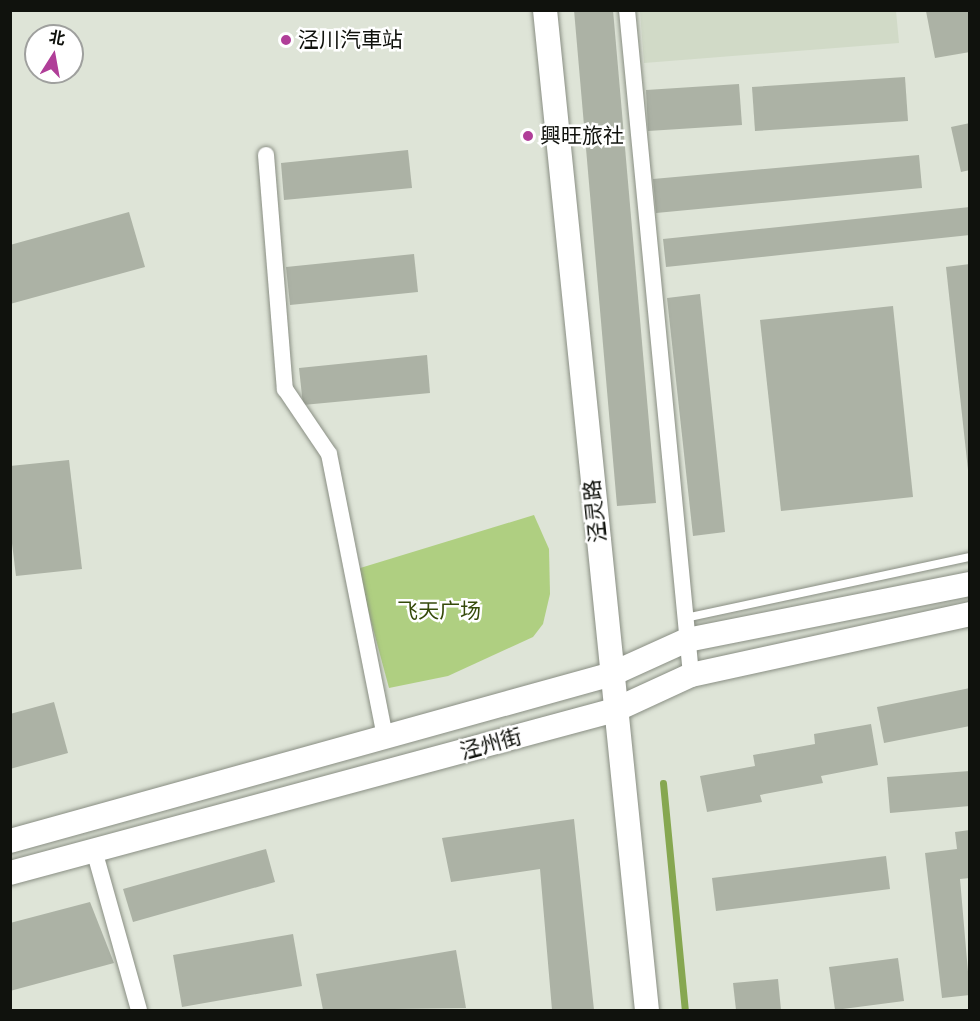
<!DOCTYPE html>
<meta charset="utf-8">
<style>
body{margin:0}
#map{position:relative;width:980px;height:1021px;overflow:hidden;background:#dee4d7;font-family:"Fira Sans Condensed","Noto Sans SC",sans-serif}
div>[style]{position:absolute}
[style*='--x']{left:calc(var(--x)*1px);top:calc(var(--y)*1px);width:calc(var(--w)*1px);rotate:calc(var(--a)*1deg)}
.built>*{inset:0;background:#d1dac7}
.green>*{inset:0;background:#afcf81}
.stream>*{height:7px;margin:-3.5px;padding:0 3.5px;transform-origin:3.5px;border-radius:3.5px;background:#86a750}
.building>*{inset:0;background:#acb2a5}
.roads{filter:drop-shadow(0 0 2px #898e83) drop-shadow(0 0 2px #898e83)}
.lane>*{height:8px;margin:-4px;padding:0 4px;transform-origin:4px;border-radius:4px;background:#fff}
.street>*{height:16px;margin:-8px;padding:0 8px;transform-origin:8px;border-radius:8px;background:#fff}
.secondary>*{height:24px;margin:-12px;padding:0 12px;transform-origin:12px;border-radius:12px;background:#fff}
.dots>*{width:16px;height:16px;translate:-50% -50%;box-sizing:border-box;border:3px solid #fff;border-radius:50%}
span{translate:-50% -50%;white-space:nowrap;text-align:center;line-height:1.15;-webkit-text-stroke:5px #fff;paint-order:stroke}
.poi-label{font-size:21px;color:#10120d}
.left{translate:0 -50%;text-align:left}
.street-label{font-size:21px;color:#10120d}
.park-label{font-size:21px;color:#354a0a}
.frame{position:absolute;inset:0;border:12px solid #10120d;pointer-events:none}
.north{position:absolute;left:24px;top:24px;width:60px;height:60px;box-sizing:border-box;background:#fff;border:2px solid #9fa09e;border-radius:50%;rotate:11deg;font-size:16px;font-weight:700;line-height:24px;text-align:center;color:#10120d}
.north::after{content:'';display:block;margin:auto;width:21px;height:27px;background:#b03e98;clip-path:polygon(50% 0,100% 100%,50% 72%,0 100%)}
</style>
<div id="map">
<div class="built">
<div style="clip-path:polygon(640px 11px,896px 11px,899px 43px,644px 63px)"></div>
</div>
<div class="green">
<div style="clip-path:polygon(534px 515px,549px 549px,550px 594px,543px 624px,533px 637px,448px 676px,389px 688px,357px 569px)"></div>
</div>
<div class="stream">
<div style="--x:663;--y:783;--w:228;--a:84.5"></div>
</div>
<div class="building">
<div style="clip-path:polygon(574px 10px,613px 10px,656px 503px,617px 506px)"></div>
<div style="clip-path:polygon(970px 10px,970px 52px,935px 58px,926px 11px)"></div>
<div style="clip-path:polygon(905px 77px,908px 121px,755px 131px,752px 87px)"></div>
<div style="clip-path:polygon(739px 84px,742px 125px,648px 131px,646px 90px)"></div>
<div style="clip-path:polygon(970px 123px,970px 170px,961px 172px,951px 127px)"></div>
<div style="clip-path:polygon(408px 150px,412px 188px,284px 200px,281px 163px)"></div>
<div style="clip-path:polygon(919px 155px,922px 188px,656px 213px,653px 179px)"></div>
<div style="clip-path:polygon(970px 207px,970px 235px,666px 267px,663px 239px)"></div>
<div style="clip-path:polygon(129px 212px,145px 267px,10px 304px,10px 245px)"></div>
<div style="clip-path:polygon(414px 254px,418px 292px,290px 305px,286px 267px)"></div>
<div style="clip-path:polygon(970px 264px,970px 470px,968px 470px,946px 267px)"></div>
<div style="clip-path:polygon(700px 294px,725px 532px,693px 536px,667px 298px)"></div>
<div style="clip-path:polygon(893px 306px,913px 497px,781px 511px,760px 320px)"></div>
<div style="clip-path:polygon(427px 355px,430px 393px,303px 405px,299px 368px)"></div>
<div style="clip-path:polygon(69px 460px,82px 569px,16px 576px,10px 527px,10px 466px)"></div>
<div style="clip-path:polygon(970px 688px,970px 726px,884px 743px,877px 707px)"></div>
<div style="clip-path:polygon(54px 702px,68px 753px,10px 769px,10px 714px)"></div>
<div style="clip-path:polygon(871px 724px,878px 765px,821px 776px,823px 783px,760px 795px,762px 802px,707px 812px,700px 776px,755px 766px,753px 755px,815px 744px,814px 734px)"></div>
<div style="clip-path:polygon(970px 771px,970px 806px,890px 813px,887px 777px)"></div>
<div style="clip-path:polygon(574px 819px,594px 1010px,552px 1010px,540px 869px,451px 882px,442px 838px)"></div>
<div style="clip-path:polygon(970px 830px,970px 878px,960px 879px,970px 995px,942px 998px,925px 853px,957px 849px,955px 832px)"></div>
<div style="clip-path:polygon(266px 849px,275px 882px,133px 922px,123px 889px)"></div>
<div style="clip-path:polygon(886px 856px,890px 889px,716px 911px,712px 878px)"></div>
<div style="clip-path:polygon(90px 902px,114px 963px,10px 991px,10px 923px)"></div>
<div style="clip-path:polygon(293px 934px,302px 986px,182px 1007px,173px 955px)"></div>
<div style="clip-path:polygon(456px 950px,466px 1008px,323px 1010px,316px 974px)"></div>
<div style="clip-path:polygon(898px 958px,904px 1001px,835px 1010px,829px 967px)"></div>
<div style="clip-path:polygon(778px 979px,781px 1010px,736px 1010px,733px 983px)"></div>
</div>
<div class="roads">
<div class="lane">
<div style="--x:685;--y:618;--w:291;--a:-12.1"></div>
</div>
<div class="street">
<div style="--x:627;--y:10;--w:668;--a:84.5"></div>
<div style="--x:266;--y:155;--w:235;--a:85.4"></div>
<div style="--x:285;--y:389;--w:78;--a:55.9"></div>
<div style="--x:329;--y:454;--w:288;--a:78.8"></div>
<div style="--x:94;--y:850;--w:166;--a:74.3"></div>
</div>
<div class="secondary">
<div style="--x:545;--y:10;--w:1005;--a:84.18"></div>
<div style="--x:10;--y:841;--w:625;--a:-15.5"></div>
<div style="--x:612;--y:674;--w:82;--a:-24.4"></div>
<div style="--x:687;--y:640;--w:288;--a:-11.2"></div>
<div style="--x:10;--y:873;--w:627;--a:-15.08"></div>
<div style="--x:615;--y:710;--w:84;--a:-24.7"></div>
<div style="--x:691;--y:675;--w:286;--a:-12.3"></div>
</div>
</div>
<div class="dots">
<div style="left:286px;top:40px;background:#b03e98"></div>
<div style="left:528px;top:136px;background:#b03e98"></div>
</div>
<div class="poi-label">
<span class="left" style="left:298px;top:40px">泾川汽車站</span>
<span class="left" style="left:540px;top:136px">興旺旅社</span>
</div>
<div class="street-label">
<span style="left:595px;top:511px;rotate:-96deg">泾灵路</span>
<span style="left:491px;top:744px;rotate:-15deg">泾州街</span>
</div>
<div class="park-label">
<span style="left:439px;top:611px">飞天广场</span>
</div>
<div class="frame"></div>
<div class="north">北</div>
</div>
